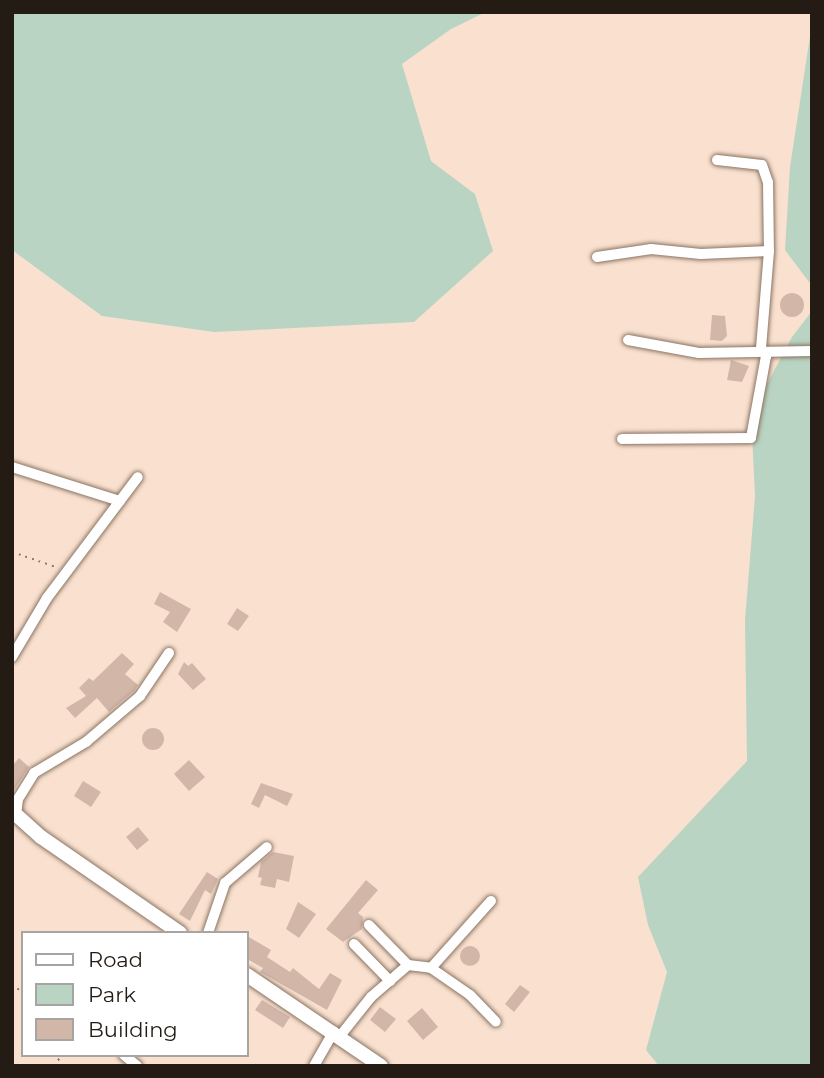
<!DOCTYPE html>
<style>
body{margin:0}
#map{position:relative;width:824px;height:1078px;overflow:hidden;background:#fae1cf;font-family:Montserrat,sans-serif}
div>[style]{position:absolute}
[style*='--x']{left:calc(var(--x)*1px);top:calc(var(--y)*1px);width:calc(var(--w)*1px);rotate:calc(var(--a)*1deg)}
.green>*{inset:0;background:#b9d4c3}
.building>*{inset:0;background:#d2b7a9}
.round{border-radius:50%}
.path>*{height:2px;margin-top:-1px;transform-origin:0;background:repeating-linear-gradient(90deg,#8b7b6f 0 2px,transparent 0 7px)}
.roads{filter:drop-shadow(0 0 2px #8a7464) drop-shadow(0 0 2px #8a7464)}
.minor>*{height:10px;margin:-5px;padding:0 5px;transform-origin:5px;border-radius:5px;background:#fff}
.tertiary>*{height:14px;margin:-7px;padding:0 7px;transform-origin:7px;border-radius:7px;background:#fff}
span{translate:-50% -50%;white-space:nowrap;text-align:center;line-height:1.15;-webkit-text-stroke:5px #fff;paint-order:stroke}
.frame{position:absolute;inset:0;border:14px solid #231b14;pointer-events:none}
.legend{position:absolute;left:21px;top:931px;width:228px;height:126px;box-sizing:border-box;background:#fff;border:2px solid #a7a4a1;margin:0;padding:9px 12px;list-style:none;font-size:21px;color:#231b14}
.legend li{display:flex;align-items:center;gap:14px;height:35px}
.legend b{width:35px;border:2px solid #a7a4a1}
</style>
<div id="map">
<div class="green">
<div style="clip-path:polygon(12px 12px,486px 12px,451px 29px,402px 64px,431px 161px,475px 194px,493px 251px,414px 322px,214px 332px,102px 316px,12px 250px)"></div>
<div style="clip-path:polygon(812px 23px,812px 286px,785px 250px,790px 167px)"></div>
<div style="clip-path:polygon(812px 311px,812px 1066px,659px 1066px,646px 1050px,667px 972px,648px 925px,638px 877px,747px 761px,745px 620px,755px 496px,751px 414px,792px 337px)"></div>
</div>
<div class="building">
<div class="round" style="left:780px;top:293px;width:24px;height:24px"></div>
<div style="clip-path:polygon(712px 315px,725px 316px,727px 336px,722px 341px,710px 340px)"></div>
<div style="clip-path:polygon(731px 360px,749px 366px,742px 382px,727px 380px)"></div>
<div style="clip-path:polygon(160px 592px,191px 609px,177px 632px,163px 622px,170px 612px,154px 604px)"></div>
<div style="clip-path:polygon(237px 608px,249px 616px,238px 631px,227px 624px)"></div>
<div style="clip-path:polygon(122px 653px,134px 664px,125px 674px,138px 685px,134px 691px,109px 712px,97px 698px,75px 718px,66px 708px,86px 696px,79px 688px,89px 678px,93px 681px)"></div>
<div style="clip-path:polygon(184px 662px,188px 666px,192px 663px,206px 679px,193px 690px,178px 674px)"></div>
<div class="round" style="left:142px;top:728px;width:22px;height:22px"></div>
<div style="clip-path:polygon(19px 758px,29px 767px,12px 793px,12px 766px)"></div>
<div style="clip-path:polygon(189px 760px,205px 777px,189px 791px,174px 774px)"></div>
<div style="clip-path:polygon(83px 781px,101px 792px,91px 807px,74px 796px)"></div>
<div style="clip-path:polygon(261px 783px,293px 794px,287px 806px,265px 795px,259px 808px,251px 804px)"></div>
<div style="clip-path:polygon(138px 827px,149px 840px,137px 850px,126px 837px)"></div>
<div style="clip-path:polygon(273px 852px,294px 856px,289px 882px,277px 879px,275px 888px,260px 885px,262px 878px,258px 877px,261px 862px)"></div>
<div style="clip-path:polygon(207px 872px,218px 879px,211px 894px,205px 890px,190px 921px,179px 914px)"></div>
<div style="clip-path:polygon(366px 880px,378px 890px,358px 913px,363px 917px,362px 929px,343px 942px,326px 929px)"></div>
<div style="clip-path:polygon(298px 902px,316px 914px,299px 938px,286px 929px)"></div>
<div style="clip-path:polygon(247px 936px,271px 950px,267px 957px,290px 972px,293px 968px,319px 989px,330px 973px,342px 980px,327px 1010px,260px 972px,263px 968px,247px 959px)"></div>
<div class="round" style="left:460px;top:946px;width:20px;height:20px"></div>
<div style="clip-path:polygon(520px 985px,530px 992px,514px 1012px,505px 1004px)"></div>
<div style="clip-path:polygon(262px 1000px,290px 1017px,283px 1028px,255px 1010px)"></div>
<div style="clip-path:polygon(380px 1007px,396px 1019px,385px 1032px,370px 1020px)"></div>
<div style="clip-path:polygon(422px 1008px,438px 1027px,423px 1040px,407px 1021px)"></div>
</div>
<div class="path">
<div style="--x:12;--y:552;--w:46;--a:18.8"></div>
<div style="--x:12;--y:994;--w:14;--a:-39"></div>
<div style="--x:54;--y:1066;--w:14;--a:-54"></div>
</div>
<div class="roads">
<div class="minor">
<div style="--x:717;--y:160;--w:45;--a:6.3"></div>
<div style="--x:762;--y:165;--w:18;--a:71"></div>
<div style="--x:768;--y:182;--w:69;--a:89.2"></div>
<div style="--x:597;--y:257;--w:55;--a:-8.4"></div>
<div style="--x:651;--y:249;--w:50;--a:5.7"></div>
<div style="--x:701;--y:254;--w:68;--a:-2.5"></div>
<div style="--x:769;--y:251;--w:98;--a:94.7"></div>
<div style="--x:761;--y:349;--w:9;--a:54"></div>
<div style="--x:766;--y:356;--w:83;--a:100.4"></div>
<div style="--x:751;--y:438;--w:129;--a:179.6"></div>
<div style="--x:628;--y:340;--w:72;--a:10.4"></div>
<div style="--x:699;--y:353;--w:113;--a:-1"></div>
<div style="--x:12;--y:467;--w:113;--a:17.5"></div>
<div style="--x:12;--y:657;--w:69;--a:-59.3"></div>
<div style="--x:47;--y:598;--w:151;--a:-53.1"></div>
<div style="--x:16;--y:815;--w:16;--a:-83"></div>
<div style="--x:18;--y:799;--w:31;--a:-58"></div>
<div style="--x:34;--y:773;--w:61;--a:-30.8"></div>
<div style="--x:86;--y:742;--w:71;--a:-40.4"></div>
<div style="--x:140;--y:696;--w:52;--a:-56"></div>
<div style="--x:208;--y:933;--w:53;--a:-71.2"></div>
<div style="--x:225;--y:883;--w:55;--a:-40.6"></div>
<div style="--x:354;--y:944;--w:52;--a:45.8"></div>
<div style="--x:408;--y:965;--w:23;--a:7"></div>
<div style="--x:431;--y:968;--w:47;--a:34.7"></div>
<div style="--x:470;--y:995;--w:37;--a:46"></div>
<div style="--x:431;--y:968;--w:90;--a:-48.2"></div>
<div style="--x:340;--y:1036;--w:50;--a:-51.5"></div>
<div style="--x:371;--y:997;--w:49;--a:-40.9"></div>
<div style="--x:408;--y:965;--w:56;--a:-134.3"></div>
<div style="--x:124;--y:1055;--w:17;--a:40"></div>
<div style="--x:314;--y:1066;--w:40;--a:-60.3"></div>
</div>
<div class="tertiary">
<div style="--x:12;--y:811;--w:39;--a:42"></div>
<div style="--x:41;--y:837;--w:169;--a:34.6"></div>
<div style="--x:247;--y:975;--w:162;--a:34.2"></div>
</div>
</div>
<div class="frame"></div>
<ul class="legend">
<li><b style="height:9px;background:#fff"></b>Road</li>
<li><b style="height:19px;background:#b9d4c3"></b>Park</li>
<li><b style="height:19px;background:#d2b7a9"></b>Building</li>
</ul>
</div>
